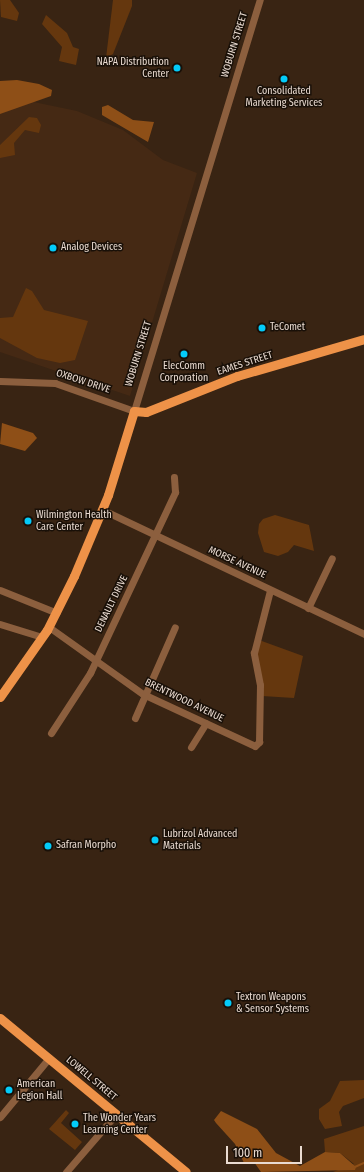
<!DOCTYPE html>
<style>
body{margin:0}
#map{position:relative;width:364px;height:1172px;overflow:hidden;background:#392413;font-family:"Fira Sans Condensed",sans-serif}
div>[style]{position:absolute}
[style*='--x']{left:calc(var(--x)*1px);top:calc(var(--y)*1px);width:calc(var(--w)*1px);rotate:calc(var(--a)*1deg)}
.built>*{inset:0;background:#452914}
.green>*{inset:0;background:#65370e}
.water>*{inset:0;background:#8e4f17}
.stream>*{height:1.5px;margin:-0.75px;padding:0 0.75px;transform-origin:0.75px;border-radius:0.75px;background:#8e4f17}
.minor>*{height:7px;margin:-3.5px;padding:0 3.5px;transform-origin:3.5px;border-radius:3.5px;background:#8c5f3e}
.major>*{height:9px;margin:-4.5px;padding:0 4.5px;transform-origin:4.5px;border-radius:4.5px;background:#ee9248}
.dots>*{width:11px;height:11px;translate:-50% -50%;box-sizing:border-box;border:2px solid #191008;border-radius:50%}
span{translate:-50% -50%;white-space:nowrap;text-align:center;line-height:1.15;-webkit-text-stroke:3px #191008;paint-order:stroke}
.street-label{font-size:10px;color:#eadbd1}
.poi-label{font-size:10px;color:#eadbd1}
.right{translate:-100% -50%;text-align:right}
.left{translate:0 -50%;text-align:left}
.scale{position:absolute;left:226px;top:1146px;width:76px;height:18px;box-sizing:border-box;border:2px solid #eadbd1;border-top:0;padding-left:5px;font-size:12px;line-height:14px;white-space:nowrap;color:#eadbd1;-webkit-text-stroke:3px #191008;paint-order:stroke}
</style>
<div id="map">
<div class="built">
<div style="clip-path:polygon(0 95px,77px 111px,123px 130px,163px 160px,197px 173px,130px 396px,0 352px)"></div>
</div>
<div class="green">
<div style="clip-path:polygon(0 0,10px 0,19px 13px,17px 21px,1px 17px)"></div>
<div style="clip-path:polygon(113px 0,132px 0,132px 6px,113px 54px,106px 58px)"></div>
<div style="clip-path:polygon(46px 15px,67px 33px,73px 47px,79px 49px,76px 65px,59px 61px,62px 47px,42px 24px)"></div>
<div style="clip-path:polygon(29px 117px,37px 118px,41px 125px,39px 133px,25px 130px,14px 143px,15px 155px,0 158px,0 145px)"></div>
<div style="clip-path:polygon(26px 288px,32px 291px,44px 310px,88px 321px,75px 360px,60px 363px,37px 358px,0 338px,0 318px,13px 317px)"></div>
<div style="clip-path:polygon(275px 515px,309px 525px,314px 551px,294px 545px,288px 552px,278px 556px,264px 552px,258px 533px,259px 524px,263px 519px)"></div>
<div style="clip-path:polygon(259px 640px,303px 656px,294px 698px,262px 696px,256px 662px)"></div>
<div style="clip-path:polygon(364px 1080px,364px 1098px,343px 1106px,339px 1112px,342px 1126px,325px 1129px,319px 1119px,319px 1109px,330px 1101px,340px 1081px)"></div>
<div style="clip-path:polygon(66px 1110px,69px 1113px,61px 1123px,82px 1142px,75px 1150px,49px 1129px)"></div>
<div style="clip-path:polygon(364px 1126px,364px 1172px,333px 1172px,354px 1164px,340px 1153px,325px 1152px,324px 1139px)"></div>
</div>
<div class="water">
<div style="clip-path:polygon(17px 80px,39px 84px,52px 90px,51px 96px,0 114px,0 81px)"></div>
<div style="clip-path:polygon(108px 105px,133px 120px,154px 122px,148px 142px,102px 115px,102px 107px)"></div>
<div style="clip-path:polygon(2px 423px,33px 433px,37px 438px,25px 451px,0 444px)"></div>
<div style="clip-path:polygon(221px 1111px,257px 1129px,276px 1153px,300px 1166px,325px 1152px,340px 1153px,356px 1167px,355px 1170px,261px 1172px,254px 1162px,244px 1163px,235px 1144px,216px 1123px,214px 1120px)"></div>
</div>
<div class="stream">
<div style="--x:355;--y:1167;--w:10;--a:-24"></div>
</div>
<div class="minor">
<div style="--x:0;--y:381;--w:55;--a:2.1"></div>
<div style="--x:55;--y:383;--w:84;--a:19.5"></div>
<div style="--x:134;--y:411;--w:430;--a:-73"></div>
<div style="--x:103;--y:510;--w:289;--a:25.4"></div>
<div style="--x:0;--y:590;--w:61;--a:22"></div>
<div style="--x:308;--y:608;--w:55;--a:-64.4"></div>
<div style="--x:0;--y:624;--w:44;--a:17.2"></div>
<div style="--x:49;--y:627;--w:115;--a:35.5"></div>
<div style="--x:143;--y:694;--w:123;--a:24.9"></div>
<div style="--x:255;--y:746;--w:6;--a:-45"></div>
<div style="--x:259;--y:742;--w:57;--a:-89"></div>
<div style="--x:260;--y:685;--w:33;--a:-101"></div>
<div style="--x:254;--y:653;--w:65;--a:-75.7"></div>
<div style="--x:135;--y:718;--w:99;--a:-66.3"></div>
<div style="--x:51;--y:733;--w:72;--a:-57"></div>
<div style="--x:90;--y:673;--w:200;--a:-64.8"></div>
<div style="--x:175;--y:492;--w:15;--a:-94"></div>
<div style="--x:191;--y:747;--w:28;--a:-58"></div>
<div style="--x:0;--y:1117;--w:77;--a:-50.3"></div>
<div style="--x:66;--y:1172;--w:77;--a:-49.2"></div>
</div>
<div class="major">
<div style="--x:0;--y:697;--w:82;--a:-55"></div>
<div style="--x:47;--y:630;--w:60;--a:-63.4"></div>
<div style="--x:74;--y:576;--w:88;--a:-67.2"></div>
<div style="--x:108;--y:495;--w:88;--a:-72.8"></div>
<div style="--x:134;--y:411;--w:12;--a:5"></div>
<div style="--x:146;--y:412;--w:98;--a:-21.6"></div>
<div style="--x:237;--y:376;--w:132;--a:-16.2"></div>
<div style="--x:0;--y:1018;--w:241;--a:39.6"></div>
</div>
<div class="dots">
<div style="left:177px;top:68px;background:#03cbf9"></div>
<div style="left:284px;top:79px;background:#03cbf9"></div>
<div style="left:53px;top:248px;background:#03cbf9"></div>
<div style="left:262px;top:328px;background:#03cbf9"></div>
<div style="left:184px;top:354px;background:#03cbf9"></div>
<div style="left:28px;top:521px;background:#03cbf9"></div>
<div style="left:155px;top:840px;background:#03cbf9"></div>
<div style="left:48px;top:846px;background:#03cbf9"></div>
<div style="left:228px;top:1003px;background:#03cbf9"></div>
<div style="left:9px;top:1090px;background:#03cbf9"></div>
<div style="left:75px;top:1124px;background:#03cbf9"></div>
</div>
<div class="street-label">
<span style="left:235px;top:45px;rotate:-73deg">WOBURN STREET</span>
<span style="left:139px;top:354px;rotate:-73deg">WOBURN STREET</span>
<span style="left:245px;top:364px;rotate:-18deg">EAMES STREET</span>
<span style="left:83px;top:382px;rotate:18deg">OXBOW DRIVE</span>
<span style="left:237px;top:563px;rotate:25deg">MORSE AVENUE</span>
<span style="left:112px;top:604px;rotate:-64deg">DENAULT DRIVE</span>
<span style="left:184px;top:701px;rotate:26deg">BRENTWOOD AVENUE</span>
<span style="left:91px;top:1079px;rotate:40deg">LOWELL STREET</span>
</div>
<div class="poi-label">
<span class="right" style="left:169px;top:68px">NAPA Distribution<br>Center</span>
<span style="left:284px;top:97px">Consolidated<br>Marketing Services</span>
<span class="left" style="left:61px;top:248px">Analog Devices</span>
<span class="left" style="left:270px;top:328px">TeComet</span>
<span style="left:184px;top:372px">ElecComm<br>Corporation</span>
<span class="left" style="left:36px;top:521px">Wilmington Health<br>Care Center</span>
<span class="left" style="left:163px;top:840px">Lubrizol Advanced<br>Materials</span>
<span class="left" style="left:56px;top:846px">Safran Morpho</span>
<span class="left" style="left:236px;top:1003px">Textron Weapons<br>&amp; Sensor Systems</span>
<span class="left" style="left:17px;top:1090px">American<br>Legion Hall</span>
<span class="left" style="left:83px;top:1124px">The Wonder Years<br>Learning Center</span>
</div>
<div class="scale">100 m</div>
</div>
